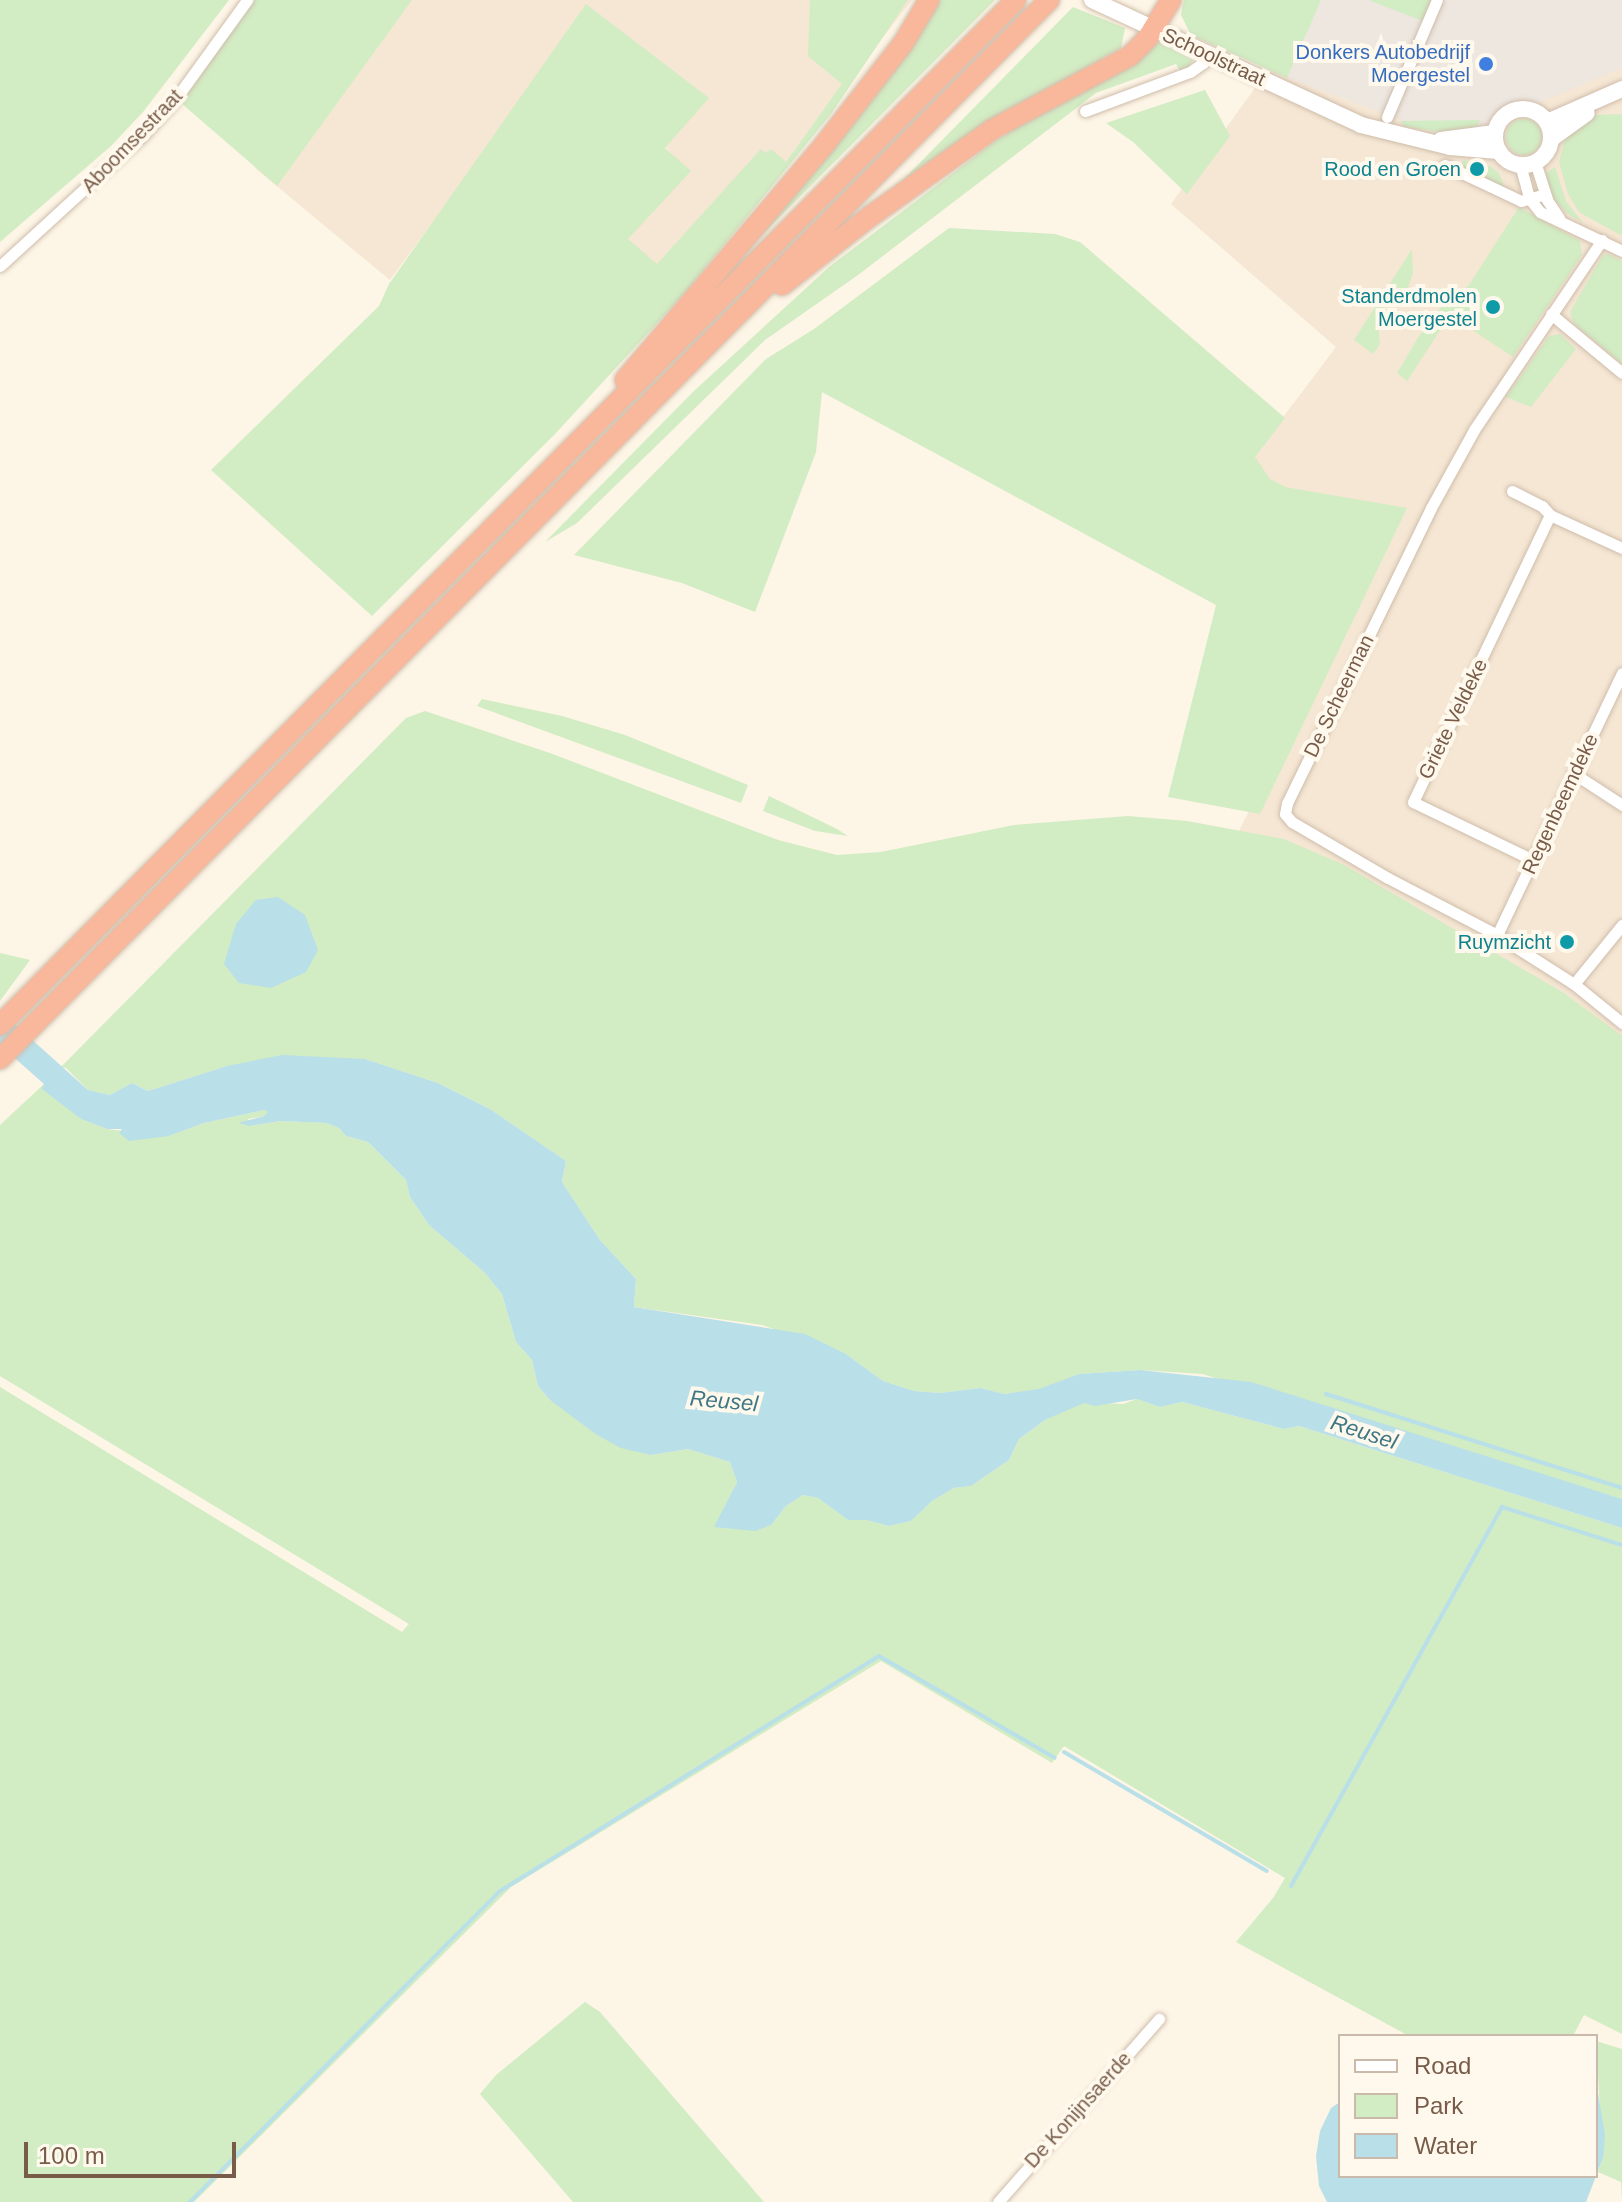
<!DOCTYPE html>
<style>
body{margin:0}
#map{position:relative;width:1622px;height:2202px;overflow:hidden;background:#fdf5e6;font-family:Arial,sans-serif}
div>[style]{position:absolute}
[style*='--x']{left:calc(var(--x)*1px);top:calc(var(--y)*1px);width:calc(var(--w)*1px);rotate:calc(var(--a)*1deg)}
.residential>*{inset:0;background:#f5e7d4}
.industrial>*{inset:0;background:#ede7e0}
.green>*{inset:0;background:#d2ecc4}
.round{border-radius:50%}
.water>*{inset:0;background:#b9dfe8}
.stream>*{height:4px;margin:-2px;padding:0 2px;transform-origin:2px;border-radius:2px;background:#b9dfe8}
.roads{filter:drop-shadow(0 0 2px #cfbdab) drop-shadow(0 0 2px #cfbdab)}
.minor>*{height:11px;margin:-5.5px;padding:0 5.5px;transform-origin:5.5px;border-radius:5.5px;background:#fff}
.secondary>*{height:16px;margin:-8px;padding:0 8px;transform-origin:8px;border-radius:8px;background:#fff}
.secondary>.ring{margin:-8px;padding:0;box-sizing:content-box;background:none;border:16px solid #fff;border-radius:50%}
.motorway>*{height:20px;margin:-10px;padding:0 10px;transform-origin:10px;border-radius:10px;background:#f9b79b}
.dots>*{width:22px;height:22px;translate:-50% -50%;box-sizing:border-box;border:4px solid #fff9ed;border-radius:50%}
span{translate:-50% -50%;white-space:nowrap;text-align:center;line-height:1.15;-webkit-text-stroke:8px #fff9ed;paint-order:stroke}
.shop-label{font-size:20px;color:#366cbe}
.right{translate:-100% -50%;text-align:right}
.street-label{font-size:20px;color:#785c49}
.culture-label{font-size:20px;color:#0d838f}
.water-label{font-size:22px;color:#3f7785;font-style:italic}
.legend{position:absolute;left:1338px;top:2034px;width:260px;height:144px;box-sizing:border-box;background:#fff9ed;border:2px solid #c9baab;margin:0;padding:10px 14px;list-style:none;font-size:24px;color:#785c49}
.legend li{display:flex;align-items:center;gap:16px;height:40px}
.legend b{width:40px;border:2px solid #c9baab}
.scale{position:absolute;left:24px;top:2142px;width:212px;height:36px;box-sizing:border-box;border:4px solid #785c49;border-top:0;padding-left:10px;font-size:24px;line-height:28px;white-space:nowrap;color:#785c49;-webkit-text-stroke:6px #fff9ed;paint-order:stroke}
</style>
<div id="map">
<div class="residential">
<div style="clip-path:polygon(386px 0,912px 0,684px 294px,607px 234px,682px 167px,665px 146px,590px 9px,390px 280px,255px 168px)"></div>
<div style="clip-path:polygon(1622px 32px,1622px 1058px,1236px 837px,1400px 511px,1279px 493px,1253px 457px,1336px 347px,1171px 204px,1271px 66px)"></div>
</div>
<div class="industrial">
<div style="clip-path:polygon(1307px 0,1622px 0,1622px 68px,1451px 139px,1279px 74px)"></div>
</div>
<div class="green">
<div style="clip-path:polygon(0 0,229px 0,143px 112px,111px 146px,0 242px)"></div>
<div style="clip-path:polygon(254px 0,412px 0,277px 186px,181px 103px)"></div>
<div style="clip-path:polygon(810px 0,908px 0,831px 114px,683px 295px,555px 434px,372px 616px,211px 470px,379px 306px,389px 284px,586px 4px,709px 98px,665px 148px,691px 171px,628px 239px,657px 264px,761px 149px,766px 153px,771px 149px,786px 162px,842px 84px,808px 56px)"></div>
<div style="clip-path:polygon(936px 0,995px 0,754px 243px)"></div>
<div style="clip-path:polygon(1184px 0,1321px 0,1287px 78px,1191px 35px,1181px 15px)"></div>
<div style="clip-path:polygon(1368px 0,1432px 0,1423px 21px)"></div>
<div style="clip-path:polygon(1073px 7px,1125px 28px,1121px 48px,994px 120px,893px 190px)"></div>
<div style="clip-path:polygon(1158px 42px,1193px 60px,1187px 70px,1180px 71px,1176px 64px,1096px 93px,858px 275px,765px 340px,577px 523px,545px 542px,694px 391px,829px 267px,998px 139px)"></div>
<div style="clip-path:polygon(1205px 90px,1230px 136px,1187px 194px,1133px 142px,1106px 123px)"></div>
<div style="clip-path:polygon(1622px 114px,1622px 236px,1579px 212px,1568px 194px,1559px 162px,1566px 135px,1592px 115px)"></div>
<div class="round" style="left:1506px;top:119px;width:36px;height:36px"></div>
<div style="clip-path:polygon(1480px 120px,1476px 131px,1448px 133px,1405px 127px,1400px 121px)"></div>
<div style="clip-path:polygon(1463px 160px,1490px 166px,1499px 173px,1505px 189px,1459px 168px)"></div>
<div style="clip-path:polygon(1555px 167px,1566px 201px,1583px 223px,1568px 214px,1550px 195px,1546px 173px)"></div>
<div style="clip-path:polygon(1519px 207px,1580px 241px,1582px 255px,1513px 357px,1450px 315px,1407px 381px,1397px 373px,1419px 336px,1441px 307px,1469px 285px)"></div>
<div style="clip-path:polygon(949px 228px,1055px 234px,1080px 242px,1285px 418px,1255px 457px,1270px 479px,1285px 487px,1407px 508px,1260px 814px,1168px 797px,1216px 605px,822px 392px,816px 452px,755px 612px,682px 583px,574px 555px,766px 359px,814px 329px)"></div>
<div style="clip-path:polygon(1412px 249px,1413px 273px,1408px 287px,1383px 309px,1378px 323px,1380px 344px,1373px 354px,1354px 340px)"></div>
<div style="clip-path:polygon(1608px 254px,1622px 261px,1622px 364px,1574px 324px,1570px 312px,1603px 255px)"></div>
<div style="clip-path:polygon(1560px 334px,1576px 349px,1531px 407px,1506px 397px,1549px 336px)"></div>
<div style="clip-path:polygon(482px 699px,562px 716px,625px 735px,748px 785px,741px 803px,477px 706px)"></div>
<div style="clip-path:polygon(425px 711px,550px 753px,778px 840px,837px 855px,881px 852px,1014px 825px,1128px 816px,1187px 821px,1284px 839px,1344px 865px,1564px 993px,1622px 1036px,1622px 1499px,1202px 1374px,1140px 1370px,1079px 1374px,1039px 1390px,1003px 1394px,980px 1388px,940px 1393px,914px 1391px,883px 1381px,846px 1354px,762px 1325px,634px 1307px,636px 1279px,600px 1240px,562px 1182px,566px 1161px,490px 1109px,438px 1083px,365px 1059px,227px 1066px,148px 1091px,132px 1083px,110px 1095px,88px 1090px,66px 1068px,61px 1067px,406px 718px)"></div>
<div style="clip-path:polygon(769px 796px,837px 829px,848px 836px,815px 831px,763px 811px)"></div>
<div style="clip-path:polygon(0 953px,30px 960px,0 1001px)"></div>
<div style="clip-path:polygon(44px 1084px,81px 1119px,107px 1129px,169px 1136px,204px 1123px,264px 1110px,269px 1112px,264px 1116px,248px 1119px,250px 1126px,281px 1121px,327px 1123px,339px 1128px,346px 1136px,368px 1142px,406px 1180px,410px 1197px,429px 1225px,484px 1272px,502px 1294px,516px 1342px,532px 1360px,538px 1386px,550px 1400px,651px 1455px,688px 1449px,730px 1462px,737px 1482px,715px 1526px,771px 1525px,786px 1506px,803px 1495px,818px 1498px,848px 1520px,866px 1520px,889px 1526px,911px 1521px,932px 1501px,954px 1488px,971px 1486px,1009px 1460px,1019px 1439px,1045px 1420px,1084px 1402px,1123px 1404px,1137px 1399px,1160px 1407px,1182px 1402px,1284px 1429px,1299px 1426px,1622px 1528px,1622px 2034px,1584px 2015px,1573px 2036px,1409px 2036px,1236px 1942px,1273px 1898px,1285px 1878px,1064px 1746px,1052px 1763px,881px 1661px,511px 1887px,194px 2202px,0 2202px,0 1387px,402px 1632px,409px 1624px,0 1376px,0 1125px)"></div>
<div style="clip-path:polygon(585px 2002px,600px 2012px,764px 2202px,573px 2202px,480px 2094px,496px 2075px)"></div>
<div style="clip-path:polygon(1596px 2041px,1622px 2049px,1622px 2200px,1621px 2182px,1598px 2172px,1603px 2158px)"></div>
</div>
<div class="water">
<div style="clip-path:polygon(278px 897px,305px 915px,318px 950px,306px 972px,271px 988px,239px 983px,224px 964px,236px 924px,256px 900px)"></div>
<div style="clip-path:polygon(0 1011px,88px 1090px,110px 1095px,132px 1083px,148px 1091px,227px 1066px,282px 1055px,365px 1059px,438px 1083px,490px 1109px,566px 1161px,562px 1182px,600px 1240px,636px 1279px,634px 1307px,805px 1334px,846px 1354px,883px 1381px,914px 1391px,940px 1393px,980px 1388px,1004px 1394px,1039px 1389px,1079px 1374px,1140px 1370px,1251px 1382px,1622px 1499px,1622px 1528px,1299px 1426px,1284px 1429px,1182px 1402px,1160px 1407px,1137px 1399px,1095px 1406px,1084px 1403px,1045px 1420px,1019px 1439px,1009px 1460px,971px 1486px,954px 1488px,932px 1501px,911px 1521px,889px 1526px,866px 1520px,848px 1520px,818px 1498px,803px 1495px,786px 1506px,771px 1525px,755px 1531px,714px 1527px,737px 1482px,730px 1462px,688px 1449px,651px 1455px,621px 1448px,597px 1435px,550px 1400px,538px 1386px,532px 1360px,516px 1342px,502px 1294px,484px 1272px,429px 1225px,410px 1197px,406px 1180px,368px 1142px,346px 1136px,339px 1128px,327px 1123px,281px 1121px,250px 1126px,238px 1123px,264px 1116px,268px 1112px,264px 1110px,204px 1123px,169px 1136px,129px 1141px,119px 1133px,122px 1129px,107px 1129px,81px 1119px,42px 1089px,44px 1084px,0 1045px)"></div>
<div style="clip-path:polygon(1596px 2081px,1605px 2135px,1603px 2158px,1586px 2202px,1327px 2202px,1319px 2186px,1316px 2156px,1320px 2131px,1331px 2108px,1340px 2102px,1340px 2176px,1596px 2176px)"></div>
</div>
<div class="stream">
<div style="--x:1326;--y:1394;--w:311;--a:17.6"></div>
<div style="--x:1064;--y:1752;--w:235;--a:30.4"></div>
<div style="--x:1291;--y:1886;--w:434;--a:-60.9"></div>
<div style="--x:1502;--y:1507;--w:126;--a:17.6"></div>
<div style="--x:190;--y:2202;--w:439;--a:-45.1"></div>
<div style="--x:500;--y:1891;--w:446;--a:-31.8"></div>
<div style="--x:879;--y:1656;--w:203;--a:30.1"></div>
</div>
<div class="roads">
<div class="minor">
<div style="--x:1085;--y:111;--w:112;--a:-20.4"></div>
<div style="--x:1190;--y:72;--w:16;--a:-35"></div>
<div style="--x:1203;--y:63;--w:10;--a:-61"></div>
<div style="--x:1387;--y:117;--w:127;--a:-66.9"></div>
<div style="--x:1535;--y:162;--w:40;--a:72"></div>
<div style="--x:1547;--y:200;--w:22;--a:56"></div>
<div style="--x:1520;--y:164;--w:35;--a:75"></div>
<div style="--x:1529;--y:198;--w:18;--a:52"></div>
<div style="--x:1540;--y:212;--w:91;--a:25.4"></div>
<div style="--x:1445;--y:165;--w:84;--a:25.3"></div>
<div style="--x:1521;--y:201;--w:25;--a:-16"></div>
<div style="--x:1602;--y:240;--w:229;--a:124"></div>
<div style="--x:1474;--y:430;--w:89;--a:118.9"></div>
<div style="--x:1431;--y:508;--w:328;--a:116"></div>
<div style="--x:1287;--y:803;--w:11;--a:100"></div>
<div style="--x:1285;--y:814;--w:11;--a:49"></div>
<div style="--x:1292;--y:822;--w:111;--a:30.3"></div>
<div style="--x:1388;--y:878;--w:123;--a:27.6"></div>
<div style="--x:1497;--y:935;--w:91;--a:32.5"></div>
<div style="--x:1574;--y:984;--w:62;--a:39.1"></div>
<div style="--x:0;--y:266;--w:193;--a:-42.5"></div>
<div style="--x:142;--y:136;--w:47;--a:-47.6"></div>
<div style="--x:174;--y:101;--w:125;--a:-54.1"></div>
<div style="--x:1551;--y:314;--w:92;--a:39.7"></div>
<div style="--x:1512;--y:491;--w:34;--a:27"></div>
<div style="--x:1542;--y:506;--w:12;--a:48"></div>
<div style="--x:1573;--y:773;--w:59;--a:33.1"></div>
<div style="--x:1533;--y:860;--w:133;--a:-154.2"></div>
<div style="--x:1413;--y:802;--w:318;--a:-64.5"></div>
<div style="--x:1550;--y:515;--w:79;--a:24.6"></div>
<div style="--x:1497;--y:935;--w:290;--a:-64.5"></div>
<div style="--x:1574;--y:984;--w:76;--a:-50.9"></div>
<div style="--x:998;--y:2202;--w:244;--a:-48.7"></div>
</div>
<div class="secondary">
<div style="--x:1092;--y:0;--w:297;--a:24.9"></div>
<div style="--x:1361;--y:125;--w:92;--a:13.9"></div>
<div style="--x:1450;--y:147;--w:49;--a:4.7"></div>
<div class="ring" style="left:1495px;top:109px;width:40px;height:40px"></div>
<div style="--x:1547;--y:122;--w:82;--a:-23.7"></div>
<div style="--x:1551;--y:139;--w:44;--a:-35.8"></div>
<div style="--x:1441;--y:140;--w:54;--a:-7.4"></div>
</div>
<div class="motorway">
<div style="--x:782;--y:285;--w:114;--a:-37.9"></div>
<div style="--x:872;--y:215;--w:148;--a:-35.4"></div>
<div style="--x:993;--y:129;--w:155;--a:-28.1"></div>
<div style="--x:1130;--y:56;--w:24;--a:-45"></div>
<div style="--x:1147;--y:39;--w:46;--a:-58.4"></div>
<div style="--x:625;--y:380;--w:309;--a:-49.7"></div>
<div style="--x:825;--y:144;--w:129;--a:-52.2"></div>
<div style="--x:904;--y:42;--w:49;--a:-59.2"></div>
<div style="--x:0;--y:1025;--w:1443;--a:-45.25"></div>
<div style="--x:0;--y:1059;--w:1491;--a:-45.27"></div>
</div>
</div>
<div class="dots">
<div style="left:1486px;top:64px;background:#3f7fe0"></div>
<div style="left:1477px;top:169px;background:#0f9aa8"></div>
<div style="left:1493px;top:307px;background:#0f9aa8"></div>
<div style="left:1567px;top:942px;background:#0f9aa8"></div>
</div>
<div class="shop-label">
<span class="right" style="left:1470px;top:64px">Donkers Autobedrijf<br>Moergestel</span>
</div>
<div class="street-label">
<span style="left:1214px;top:57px;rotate:25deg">Schoolstraat</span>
<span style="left:132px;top:141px;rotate:-46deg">Aboomsestraat</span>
<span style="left:1339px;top:696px;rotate:-64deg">De Scheerman</span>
<span style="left:1453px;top:719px;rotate:-64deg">Griete Veldeke</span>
<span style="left:1560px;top:804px;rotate:-65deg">Regenbeemdeke</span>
<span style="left:1078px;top:2110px;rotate:-48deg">De Konijnsaerde</span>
</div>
<div class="culture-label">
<span class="right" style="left:1461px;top:169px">Rood en Groen</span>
<span class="right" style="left:1477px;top:308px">Standerdmolen<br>Moergestel</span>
<span class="right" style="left:1551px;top:942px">Ruymzicht</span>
</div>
<div class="water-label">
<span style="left:724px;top:1401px;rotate:5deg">Reusel</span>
<span style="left:1364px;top:1432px;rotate:18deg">Reusel</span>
</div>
<ul class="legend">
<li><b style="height:10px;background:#fff"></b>Road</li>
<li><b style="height:22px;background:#d2ecc4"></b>Park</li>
<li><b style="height:22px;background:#b9dfe8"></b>Water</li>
</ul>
<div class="scale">100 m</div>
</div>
